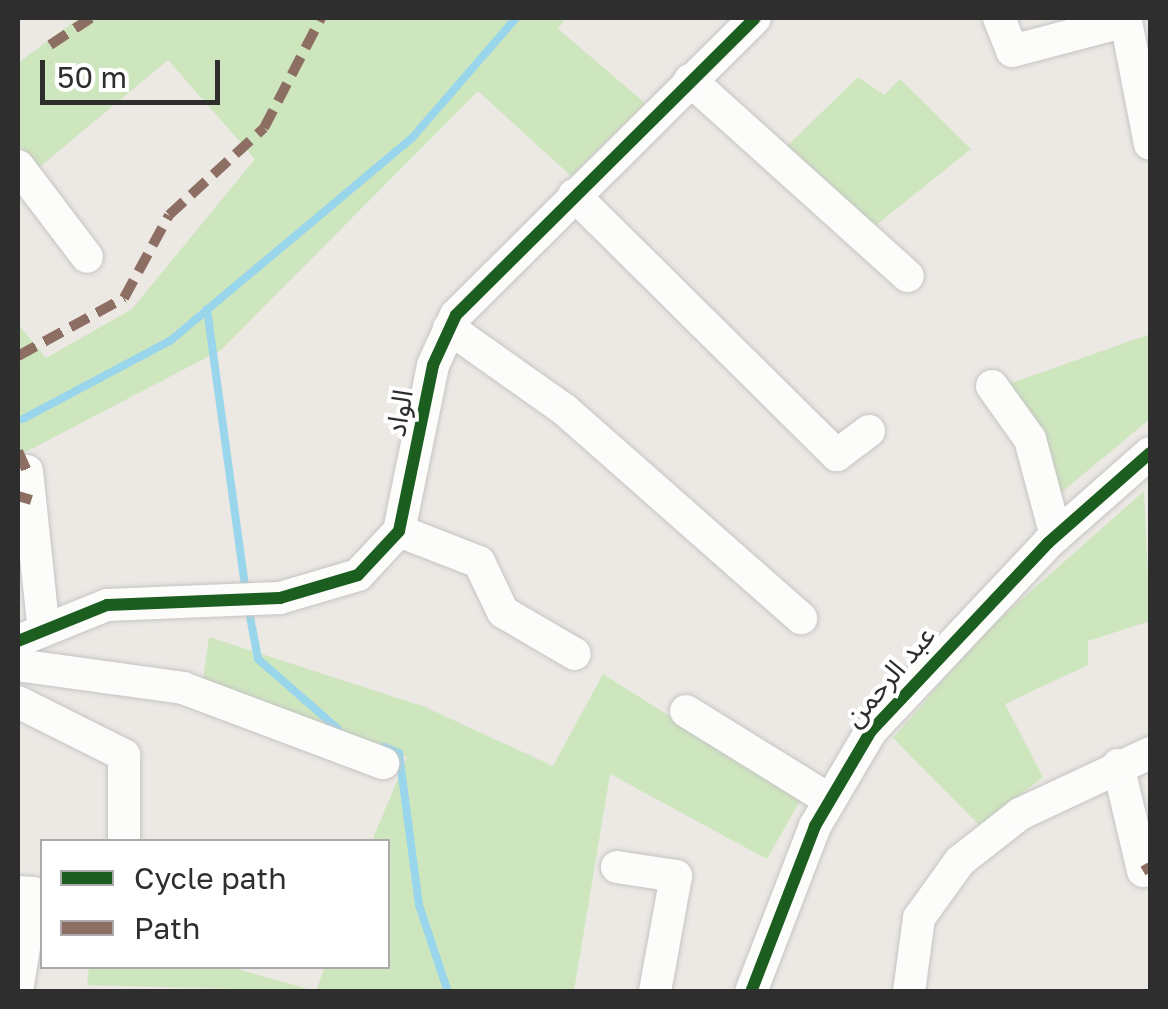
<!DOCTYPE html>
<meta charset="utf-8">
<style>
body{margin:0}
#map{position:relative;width:1168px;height:1009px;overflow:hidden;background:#ece8e4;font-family:"Golos Text","Noto Sans Arabic",sans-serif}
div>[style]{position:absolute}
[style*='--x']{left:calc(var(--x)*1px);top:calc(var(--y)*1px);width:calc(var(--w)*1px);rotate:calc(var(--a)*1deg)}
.green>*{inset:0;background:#cee6be}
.stream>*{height:8px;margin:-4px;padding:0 4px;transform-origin:4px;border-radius:4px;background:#99d6ec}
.roads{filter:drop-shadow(0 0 2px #c5c4c5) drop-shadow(0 0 2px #c5c4c5)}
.minor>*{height:32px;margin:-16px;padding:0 16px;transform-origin:16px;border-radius:16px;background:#fcfcfb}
.quiet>*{height:10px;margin-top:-5px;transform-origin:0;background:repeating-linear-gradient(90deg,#8d6e63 0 20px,transparent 0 30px)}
.cycleway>*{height:12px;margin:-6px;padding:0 6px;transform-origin:6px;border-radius:6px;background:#1b5e20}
span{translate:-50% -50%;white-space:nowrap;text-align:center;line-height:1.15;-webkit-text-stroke:8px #fff;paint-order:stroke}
.street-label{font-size:28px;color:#2e2e2e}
.frame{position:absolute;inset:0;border:20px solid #2e2e2e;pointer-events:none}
.legend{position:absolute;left:40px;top:839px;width:350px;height:130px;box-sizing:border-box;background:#fff;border:2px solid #ababab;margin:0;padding:12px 18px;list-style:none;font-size:30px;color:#2e2e2e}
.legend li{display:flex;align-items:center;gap:20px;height:50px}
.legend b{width:50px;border:2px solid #ababab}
.scale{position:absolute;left:40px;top:60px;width:180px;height:45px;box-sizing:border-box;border:5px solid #2e2e2e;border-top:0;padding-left:12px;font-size:30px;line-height:35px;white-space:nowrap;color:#2e2e2e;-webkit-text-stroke:8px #fff;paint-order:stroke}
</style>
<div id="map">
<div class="green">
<div style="clip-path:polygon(79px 18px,566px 18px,558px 29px,645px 103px,571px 176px,478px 91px,221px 350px,18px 456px,18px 324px,46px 358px,132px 309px,255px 159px,168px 60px,36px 170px,18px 144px,18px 63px)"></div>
<div style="clip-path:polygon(858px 77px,884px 95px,900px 79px,971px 149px,870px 230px,786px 147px)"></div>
<div style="clip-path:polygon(1150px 334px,1150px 419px,1057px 496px,1009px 384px)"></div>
<div style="clip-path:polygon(1144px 491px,1150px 621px,1088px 641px,1088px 665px,1005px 704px,1043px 777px,981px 827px,893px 738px,988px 629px)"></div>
<div style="clip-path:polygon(209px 637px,425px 707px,553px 766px,603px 674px,801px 799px,767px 859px,610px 774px,574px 991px,316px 991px,325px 967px,388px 966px,388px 842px,372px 841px,407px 757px,203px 679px)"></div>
<div style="clip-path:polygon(227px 966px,315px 991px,87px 985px,89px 967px)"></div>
</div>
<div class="stream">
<div style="--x:207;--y:309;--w:287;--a:82.2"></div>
<div style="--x:23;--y:419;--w:166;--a:-28"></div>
<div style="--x:170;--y:341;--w:316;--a:-40"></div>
<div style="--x:412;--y:138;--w:159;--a:-49.1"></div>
<div style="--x:248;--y:606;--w:54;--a:79.3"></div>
<div style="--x:258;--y:659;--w:106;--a:41.2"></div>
<div style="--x:384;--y:747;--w:16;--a:22"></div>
<div style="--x:399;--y:753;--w:153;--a:82.5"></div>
<div style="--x:419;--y:905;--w:92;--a:71.6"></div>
</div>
<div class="roads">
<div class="minor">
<div style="--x:999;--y:18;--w:35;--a:68"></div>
<div style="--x:1012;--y:51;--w:118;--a:-14.7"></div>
<div style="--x:1126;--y:21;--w:125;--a:79"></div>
<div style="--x:690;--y:80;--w:293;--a:42"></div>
<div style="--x:18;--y:166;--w:114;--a:52.8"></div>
<div style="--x:574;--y:195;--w:370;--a:44.7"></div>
<div style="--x:837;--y:455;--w:40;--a:-37"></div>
<div style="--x:449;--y:328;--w:142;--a:35.3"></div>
<div style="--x:565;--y:410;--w:315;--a:41.4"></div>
<div style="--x:992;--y:386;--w:65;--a:54.4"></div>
<div style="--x:1030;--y:439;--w:100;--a:75"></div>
<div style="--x:27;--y:471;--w:154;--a:84"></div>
<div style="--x:399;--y:531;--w:86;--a:21.2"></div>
<div style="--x:479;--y:562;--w:55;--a:64.4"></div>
<div style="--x:503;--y:612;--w:83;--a:30.3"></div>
<div style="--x:18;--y:641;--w:96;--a:-22"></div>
<div style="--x:107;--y:605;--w:173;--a:-2.3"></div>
<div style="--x:280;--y:598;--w:81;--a:-16.4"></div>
<div style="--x:358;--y:575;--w:60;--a:-47"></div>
<div style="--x:399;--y:531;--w:169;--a:-78.4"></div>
<div style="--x:433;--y:365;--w:55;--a:-65.3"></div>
<div style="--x:456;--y:315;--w:421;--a:-44.8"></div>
<div style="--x:18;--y:665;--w:167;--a:7.9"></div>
<div style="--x:183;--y:688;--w:214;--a:20.6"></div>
<div style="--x:18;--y:702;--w:119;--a:26.6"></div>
<div style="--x:124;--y:755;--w:87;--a:90"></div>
<div style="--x:686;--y:711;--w:167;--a:31.8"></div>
<div style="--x:1118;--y:765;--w:109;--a:76.7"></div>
<div style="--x:617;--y:867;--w:60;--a:8.7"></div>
<div style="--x:676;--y:876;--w:118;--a:100.3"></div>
<div style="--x:18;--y:892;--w:15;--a:4"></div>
<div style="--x:33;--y:893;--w:93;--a:99.3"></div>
<div style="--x:751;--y:992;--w:178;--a:-68.9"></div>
<div style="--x:815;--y:826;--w:110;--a:-59.5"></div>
<div style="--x:871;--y:731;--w:258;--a:-46.7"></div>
<div style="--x:1048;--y:543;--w:136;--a:-41.4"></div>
<div style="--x:909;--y:992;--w:75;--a:-82.3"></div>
<div style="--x:919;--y:918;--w:70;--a:-54.3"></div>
<div style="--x:960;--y:861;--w:76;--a:-38.1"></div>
<div style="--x:1020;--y:814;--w:144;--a:-25.1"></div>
</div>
</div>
<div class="quiet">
<div style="--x:50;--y:45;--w:49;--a:-33.4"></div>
<div style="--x:18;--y:356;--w:121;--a:-28.7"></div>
<div style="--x:124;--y:298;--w:94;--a:-61.5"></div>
<div style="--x:169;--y:215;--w:129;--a:-42.5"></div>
<div style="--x:264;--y:128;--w:124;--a:-62.6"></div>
<div style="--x:18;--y:451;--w:22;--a:66"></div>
<div style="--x:18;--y:496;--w:14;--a:17"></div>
<div style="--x:1143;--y:871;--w:8;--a:-30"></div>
</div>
<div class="cycleway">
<div style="--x:18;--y:641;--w:96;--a:-22"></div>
<div style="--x:107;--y:605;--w:173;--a:-2.3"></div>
<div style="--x:280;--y:598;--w:81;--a:-16.4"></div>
<div style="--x:358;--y:575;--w:60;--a:-47"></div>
<div style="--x:399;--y:531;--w:169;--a:-78.4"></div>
<div style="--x:433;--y:365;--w:55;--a:-65.3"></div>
<div style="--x:456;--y:315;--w:421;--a:-44.8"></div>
<div style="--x:751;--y:992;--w:178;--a:-68.9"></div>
<div style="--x:815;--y:826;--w:110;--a:-59.5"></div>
<div style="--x:871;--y:731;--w:258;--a:-46.7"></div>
<div style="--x:1048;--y:543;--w:136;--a:-41.4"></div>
</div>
<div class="street-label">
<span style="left:399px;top:413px;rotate:-80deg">الواد</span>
<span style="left:889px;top:676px;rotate:-49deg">عبد الرحمن</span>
</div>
<div class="frame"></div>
<ul class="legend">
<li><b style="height:12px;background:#1b5e20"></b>Cycle path</li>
<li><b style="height:12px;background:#8d6e63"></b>Path</li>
</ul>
<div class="scale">50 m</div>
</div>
